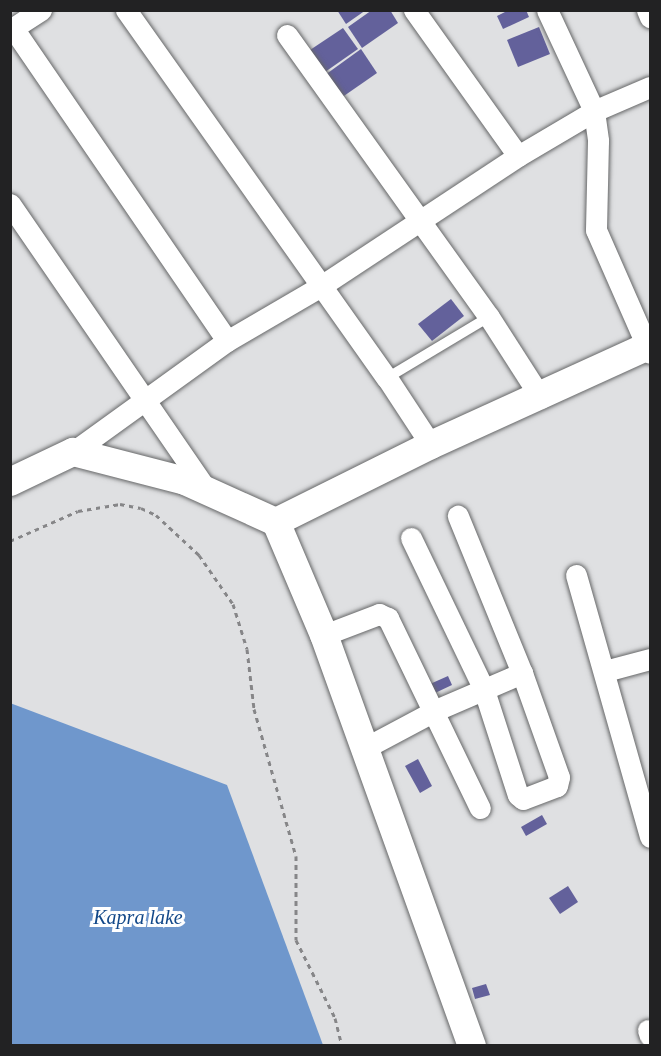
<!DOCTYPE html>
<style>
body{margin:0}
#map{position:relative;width:661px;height:1056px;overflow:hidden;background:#dfe0e2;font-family:Georgia,serif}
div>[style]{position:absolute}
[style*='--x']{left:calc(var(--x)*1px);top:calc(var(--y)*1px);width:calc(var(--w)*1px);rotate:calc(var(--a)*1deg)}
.water>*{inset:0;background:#6f97cc}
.building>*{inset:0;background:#63619b}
.path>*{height:3px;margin-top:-1.5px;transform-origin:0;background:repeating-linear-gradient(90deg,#868688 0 4.5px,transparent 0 9px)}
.roads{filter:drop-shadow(0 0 2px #666768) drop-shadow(0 0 2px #666768)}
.lane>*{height:10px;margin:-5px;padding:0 5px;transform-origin:5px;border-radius:5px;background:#fff}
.street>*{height:21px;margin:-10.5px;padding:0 10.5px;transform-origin:10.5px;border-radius:10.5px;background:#fff}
.secondary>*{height:28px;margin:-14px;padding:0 14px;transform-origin:14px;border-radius:14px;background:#fff}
span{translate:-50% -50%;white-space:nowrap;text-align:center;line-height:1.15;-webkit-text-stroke:6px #fff;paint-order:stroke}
.water-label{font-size:20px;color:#124889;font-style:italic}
.frame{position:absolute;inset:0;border:12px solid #222223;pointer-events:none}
</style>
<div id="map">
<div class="water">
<div style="clip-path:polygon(10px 703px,227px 785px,323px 1045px,11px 1045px)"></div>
</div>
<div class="building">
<div style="clip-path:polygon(337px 10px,366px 10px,346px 24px)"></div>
<div style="clip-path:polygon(372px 10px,390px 10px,398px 23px,362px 48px,348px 27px)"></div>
<div style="clip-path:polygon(509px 10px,526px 10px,529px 17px,503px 29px,497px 16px)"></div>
<div style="clip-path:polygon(539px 27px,550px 54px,518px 67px,507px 40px)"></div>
<div style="clip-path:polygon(343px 28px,358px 49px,325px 72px,310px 50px)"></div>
<div style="clip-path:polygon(361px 49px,377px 73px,341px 98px,325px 75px)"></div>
<div style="clip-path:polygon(451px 299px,464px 316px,432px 341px,418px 324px)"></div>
<div style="clip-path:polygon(448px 676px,452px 685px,435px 693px,430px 684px)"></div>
<div style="clip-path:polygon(418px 759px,432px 786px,420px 793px,405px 766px)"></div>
<div style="clip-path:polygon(542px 815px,547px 824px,526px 836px,521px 827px)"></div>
<div style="clip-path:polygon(568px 886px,578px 902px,560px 914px,549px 898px)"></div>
<div style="clip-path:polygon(486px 984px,490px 995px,475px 999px,472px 988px)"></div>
</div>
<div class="path">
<div style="--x:10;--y:541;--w:74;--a:-23.8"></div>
<div style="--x:78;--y:511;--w:43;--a:-9.5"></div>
<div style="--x:120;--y:504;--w:21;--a:11"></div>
<div style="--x:141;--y:508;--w:17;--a:25"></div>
<div style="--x:156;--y:515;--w:59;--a:42.9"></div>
<div style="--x:199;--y:555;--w:60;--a:55.2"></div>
<div style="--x:233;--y:604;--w:47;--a:72.7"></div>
<div style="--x:247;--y:649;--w:60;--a:83.3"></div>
<div style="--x:254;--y:709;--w:153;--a:74.1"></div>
<div style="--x:296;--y:856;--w:84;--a:90"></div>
<div style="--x:296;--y:940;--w:87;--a:63.4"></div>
<div style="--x:335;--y:1018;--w:29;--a:76"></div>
</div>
<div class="roads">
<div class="lane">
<div style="--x:387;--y:378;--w:119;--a:-30.9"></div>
</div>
<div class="street">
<div style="--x:126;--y:10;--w:451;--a:54.7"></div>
<div style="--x:387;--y:378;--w:80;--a:56.7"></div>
<div style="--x:414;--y:10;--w:179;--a:54.5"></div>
<div style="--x:547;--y:10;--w:111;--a:65"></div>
<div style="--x:594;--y:111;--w:30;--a:82"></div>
<div style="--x:598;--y:141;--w:89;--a:91.3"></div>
<div style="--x:596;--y:230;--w:134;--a:66.3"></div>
<div style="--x:647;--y:10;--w:8;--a:67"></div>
<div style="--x:13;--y:28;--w:379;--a:55.6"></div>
<div style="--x:10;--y:30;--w:37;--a:-33"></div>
<div style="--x:287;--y:35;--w:347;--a:54.4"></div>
<div style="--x:489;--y:317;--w:96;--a:57.3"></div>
<div style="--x:10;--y:204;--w:346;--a:55.5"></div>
<div style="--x:73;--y:452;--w:190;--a:-35.8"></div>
<div style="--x:227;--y:341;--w:109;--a:-30.3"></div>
<div style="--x:321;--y:286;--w:236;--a:-33.4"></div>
<div style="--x:518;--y:156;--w:88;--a:-30.6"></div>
<div style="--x:594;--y:111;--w:61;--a:-23.2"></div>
<div style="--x:411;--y:538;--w:169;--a:64.3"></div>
<div style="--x:484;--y:690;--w:110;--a:72.1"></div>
<div style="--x:518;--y:795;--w:6;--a:39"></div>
<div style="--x:523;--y:799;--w:36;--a:-21"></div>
<div style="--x:557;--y:786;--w:9;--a:-77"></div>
<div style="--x:559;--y:777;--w:110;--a:-109.6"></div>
<div style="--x:522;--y:673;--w:170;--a:-112.2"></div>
<div style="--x:576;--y:575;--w:272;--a:74.2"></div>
<div style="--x:324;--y:635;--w:59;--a:-20.9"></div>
<div style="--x:379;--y:614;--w:10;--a:24"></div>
<div style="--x:388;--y:618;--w:211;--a:64.2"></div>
<div style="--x:605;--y:671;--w:47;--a:-14.9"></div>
<div style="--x:363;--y:749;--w:83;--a:-28.1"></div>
<div style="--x:436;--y:710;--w:94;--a:-23.3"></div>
<div style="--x:648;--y:1030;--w:6;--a:72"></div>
</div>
<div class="secondary">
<div style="--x:10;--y:482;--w:70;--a:-25.5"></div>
<div style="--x:73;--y:452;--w:116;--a:14.5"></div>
<div style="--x:185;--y:481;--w:100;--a:24.3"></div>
<div style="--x:276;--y:522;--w:123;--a:67"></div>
<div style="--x:324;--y:635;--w:437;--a:70.2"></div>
<div style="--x:276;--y:522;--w:173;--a:-26.4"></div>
<div style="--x:431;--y:445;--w:241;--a:-24.5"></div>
</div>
</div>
<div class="water-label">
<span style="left:138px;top:917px">Kapra lake</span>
</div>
<div class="frame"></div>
</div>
